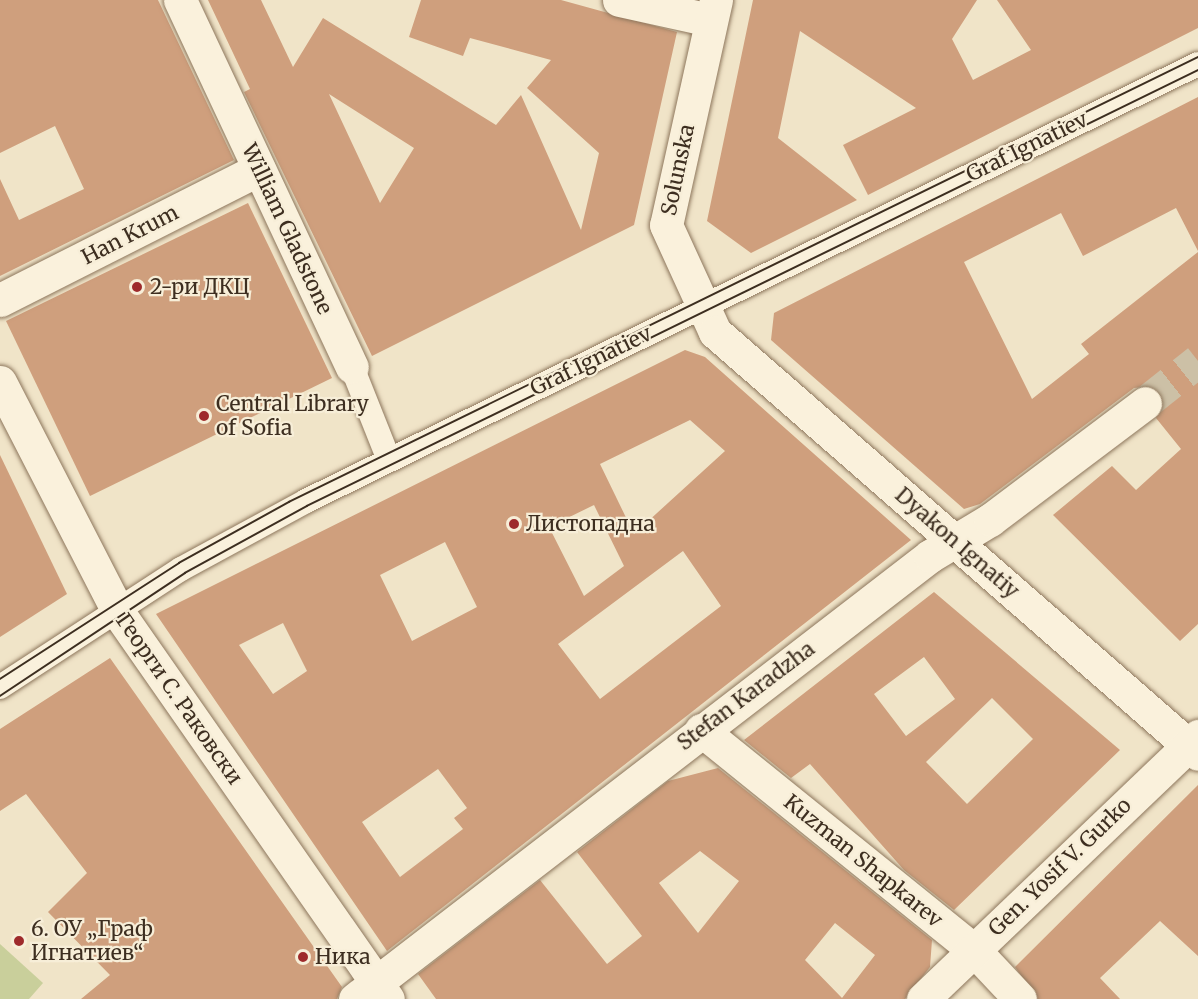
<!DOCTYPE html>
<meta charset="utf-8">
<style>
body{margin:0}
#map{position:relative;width:1198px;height:999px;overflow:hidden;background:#f0e4c8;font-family:Merriweather,serif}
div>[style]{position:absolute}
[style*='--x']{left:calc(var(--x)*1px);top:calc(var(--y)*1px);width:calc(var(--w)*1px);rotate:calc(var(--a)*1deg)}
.green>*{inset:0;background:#c9cf9b}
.building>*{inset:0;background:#cf9f7d}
.minor-tunnel>*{height:33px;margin-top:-16.5px;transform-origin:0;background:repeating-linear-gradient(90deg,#ccc0a6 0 33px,transparent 0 49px)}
.roads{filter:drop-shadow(0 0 2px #8d765c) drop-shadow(0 0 2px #8d765c)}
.pedestrian>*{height:24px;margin:-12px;padding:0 12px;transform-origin:12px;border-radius:12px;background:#faf1dc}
.minor>*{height:33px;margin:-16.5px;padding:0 16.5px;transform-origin:16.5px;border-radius:16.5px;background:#faf1dc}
.tertiary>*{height:33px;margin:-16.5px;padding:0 16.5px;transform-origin:16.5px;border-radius:16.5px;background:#faf1dc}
.tram>*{height:1.5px;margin:-0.75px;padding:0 0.75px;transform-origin:0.75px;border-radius:0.75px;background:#3d2e20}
.dots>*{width:16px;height:16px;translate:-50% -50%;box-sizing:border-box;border:3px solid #f7eed8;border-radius:50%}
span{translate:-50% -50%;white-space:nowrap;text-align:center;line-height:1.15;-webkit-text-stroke:4.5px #f7eed8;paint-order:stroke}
.street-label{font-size:21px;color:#3d2e20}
.poi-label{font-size:21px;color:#3d2e20}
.left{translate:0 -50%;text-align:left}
</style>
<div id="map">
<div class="green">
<div style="clip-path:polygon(0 944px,43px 983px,29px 999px,0 999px)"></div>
</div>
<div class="building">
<div style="clip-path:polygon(0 0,158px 0,234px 160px,0 276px,0 179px,19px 220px,84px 189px,55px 126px,0 153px)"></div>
<div style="clip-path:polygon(evenodd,208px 0,261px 0,293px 67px,323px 18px,496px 125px,521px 95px,581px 230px,599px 153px,527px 88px,551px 60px,470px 38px,463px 56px,409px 37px,421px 0,561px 0,677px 32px,634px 225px,372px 356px,244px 92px,250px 89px,208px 0,329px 94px,414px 148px,380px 203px,329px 94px)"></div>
<div style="clip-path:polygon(753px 0,977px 0,952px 39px,973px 80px,1031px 50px,997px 0,1198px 0,1198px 28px,868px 195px,843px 145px,916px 108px,800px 31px,778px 138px,857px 200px,751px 253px,707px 221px)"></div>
<div style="clip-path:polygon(1198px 97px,1198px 251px,1176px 208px,1083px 256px,1061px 213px,964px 262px,1032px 399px,1089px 354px,1081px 344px,1198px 252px,1198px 624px,1180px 641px,1053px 515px,1112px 466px,1136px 490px,1181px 449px,1156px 418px,1164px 401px,1153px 386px,1134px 388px,980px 504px,964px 509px,771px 340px,774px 313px)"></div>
<div style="clip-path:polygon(248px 203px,332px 378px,90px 496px,6px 321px)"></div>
<div style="clip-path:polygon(evenodd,685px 350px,705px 357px,911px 540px,387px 951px,156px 614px,685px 350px,690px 420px,725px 451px,634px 534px,600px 464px,690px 420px,685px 350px,594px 505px,624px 566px,584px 596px,549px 527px,594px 505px,685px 350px,445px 542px,477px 607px,412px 641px,380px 575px,445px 542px,685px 350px,683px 551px,721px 606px,600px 699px,558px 644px,683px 551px,685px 350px,283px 623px,307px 671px,273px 694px,239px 645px,283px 623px,685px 350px,438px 769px,467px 808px,454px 818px,463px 829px,400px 877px,362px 822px,438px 769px)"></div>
<div style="clip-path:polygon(0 455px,67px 594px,0 637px)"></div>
<div style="clip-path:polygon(evenodd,934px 592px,1120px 750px,954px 910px,904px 870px,810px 764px,791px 778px,744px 740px,934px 592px,924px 657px,955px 699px,906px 736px,874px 694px,924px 657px,934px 592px,992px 698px,1033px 739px,967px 804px,926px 762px,992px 698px)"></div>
<div style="clip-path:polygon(110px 658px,342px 987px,337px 999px,81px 999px,110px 975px,48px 912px,87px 873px,26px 794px,0 811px,0 729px)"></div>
<div style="clip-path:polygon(evenodd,718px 768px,932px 940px,930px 967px,905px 999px,436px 999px,418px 974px,540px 880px,607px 964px,642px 936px,577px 852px,668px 781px,718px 768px,700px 851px,739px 881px,698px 933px,659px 883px,700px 851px,718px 768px,835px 923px,875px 955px,842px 998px,805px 960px,835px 923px)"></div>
<div style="clip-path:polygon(1198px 785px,1198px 956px,1160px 921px,1100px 978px,1120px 999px,1038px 999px,1015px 967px)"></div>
</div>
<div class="minor-tunnel">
<div style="--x:1145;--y:403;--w:68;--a:-38.4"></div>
</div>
<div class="roads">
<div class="pedestrian">
<div style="--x:352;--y:367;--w:100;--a:68.3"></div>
<div style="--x:0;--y:687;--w:216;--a:-33.1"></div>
<div style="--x:181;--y:569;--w:142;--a:-28.5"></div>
<div style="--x:306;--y:501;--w:993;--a:-26.1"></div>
</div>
<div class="minor">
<div style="--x:180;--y:0;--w:405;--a:64.9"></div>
<div style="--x:619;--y:0;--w:94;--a:12.3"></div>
<div style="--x:716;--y:0;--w:230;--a:102.5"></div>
<div style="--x:666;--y:225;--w:118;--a:65.4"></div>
<div style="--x:715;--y:332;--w:641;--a:41.14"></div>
<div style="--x:0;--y:300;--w:290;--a:-26.8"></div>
<div style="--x:701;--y:730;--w:351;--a:38.9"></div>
<div style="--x:974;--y:950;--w:67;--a:46.8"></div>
<div style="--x:355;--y:999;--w:726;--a:-37.61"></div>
<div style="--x:930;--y:556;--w:70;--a:-31"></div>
<div style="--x:990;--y:520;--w:194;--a:-37"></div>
<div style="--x:923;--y:999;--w:381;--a:-43.7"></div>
</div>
<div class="tertiary">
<div style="--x:0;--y:382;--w:262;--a:62.8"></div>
<div style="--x:120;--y:615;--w:468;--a:55.1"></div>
</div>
</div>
<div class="tram">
<div style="--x:0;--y:679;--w:213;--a:-32.9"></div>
<div style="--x:179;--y:563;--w:126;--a:-29"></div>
<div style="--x:289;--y:502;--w:1012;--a:-26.08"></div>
<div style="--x:0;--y:696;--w:222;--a:-33.6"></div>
<div style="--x:185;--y:573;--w:139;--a:-28.8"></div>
<div style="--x:307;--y:506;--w:992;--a:-26.07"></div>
</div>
<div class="dots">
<div style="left:137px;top:287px;background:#9e2a2b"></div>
<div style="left:204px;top:416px;background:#9e2a2b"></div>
<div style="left:514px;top:524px;background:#9e2a2b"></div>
<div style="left:19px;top:941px;background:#9e2a2b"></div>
<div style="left:303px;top:957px;background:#9e2a2b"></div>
</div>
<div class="street-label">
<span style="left:1027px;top:147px;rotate:-26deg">Graf Ignatiev</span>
<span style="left:678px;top:170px;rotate:-78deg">Solunska</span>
<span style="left:287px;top:229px;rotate:65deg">William Gladstone</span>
<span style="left:130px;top:235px;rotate:-27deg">Han Krum</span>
<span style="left:591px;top:361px;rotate:-26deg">Graf Ignatiev</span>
<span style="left:957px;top:543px;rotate:41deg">Dyakon Ignatiy</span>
<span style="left:746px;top:696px;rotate:-37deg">Stefan Karadzha</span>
<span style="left:179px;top:699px;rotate:55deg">Георги С. Раковски</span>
<span style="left:863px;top:861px;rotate:39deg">Kuzman Shapkarev</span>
<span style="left:1060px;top:867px;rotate:-44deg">Gen. Yosif V. Gurko</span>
</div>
<div class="poi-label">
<span class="left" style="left:150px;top:287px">2-ри ДКЦ</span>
<span class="left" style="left:216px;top:416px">Central Library<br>of Sofia</span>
<span class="left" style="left:526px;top:524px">Листопадна</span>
<span class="left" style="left:31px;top:941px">6. ОУ „Граф<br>Игнатиев“</span>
<span class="left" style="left:315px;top:957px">Ника</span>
</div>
</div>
